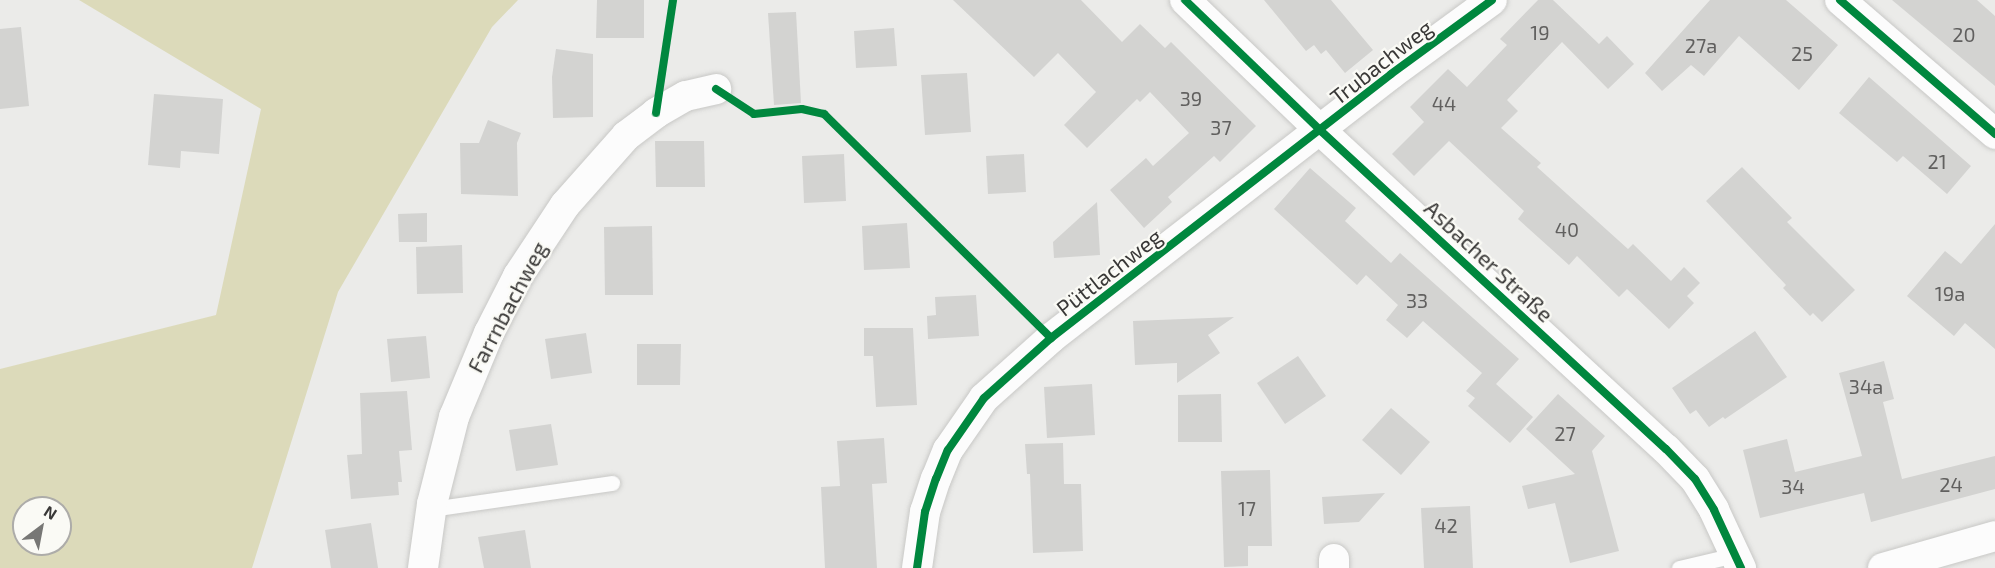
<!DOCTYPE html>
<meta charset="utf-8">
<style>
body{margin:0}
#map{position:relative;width:1995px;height:568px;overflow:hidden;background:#ebebe9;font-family:"Exo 2",sans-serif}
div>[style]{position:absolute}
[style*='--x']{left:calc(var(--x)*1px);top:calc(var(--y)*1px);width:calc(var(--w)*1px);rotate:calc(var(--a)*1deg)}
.green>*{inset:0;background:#dcdaba}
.building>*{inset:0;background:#d3d3d1}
.roads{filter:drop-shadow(0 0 2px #c8c8c6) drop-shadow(0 0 2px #c8c8c6)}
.lane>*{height:15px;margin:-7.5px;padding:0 7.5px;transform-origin:7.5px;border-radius:7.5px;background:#fcfcfc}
.street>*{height:30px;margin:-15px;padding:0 15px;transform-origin:15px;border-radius:15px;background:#fcfcfc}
.cycleway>*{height:8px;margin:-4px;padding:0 4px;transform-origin:4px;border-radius:4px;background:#00873e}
span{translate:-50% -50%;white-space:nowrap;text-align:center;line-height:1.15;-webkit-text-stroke:4.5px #fafaf5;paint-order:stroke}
.number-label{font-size:20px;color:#61605f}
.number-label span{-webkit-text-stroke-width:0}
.street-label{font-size:22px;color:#393837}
.north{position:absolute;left:12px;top:496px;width:60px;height:60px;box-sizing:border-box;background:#fafaf5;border:2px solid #adaca9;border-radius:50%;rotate:32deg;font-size:16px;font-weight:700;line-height:24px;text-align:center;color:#393837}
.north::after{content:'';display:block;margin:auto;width:21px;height:27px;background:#777775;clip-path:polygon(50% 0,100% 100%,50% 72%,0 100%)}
</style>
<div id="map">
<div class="green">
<div style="clip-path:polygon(evenodd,79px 0,518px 0,492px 27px,338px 292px,252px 568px,0 568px,0 369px,216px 315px,261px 109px,79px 0,24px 508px,60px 508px,60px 544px,24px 544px,24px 508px)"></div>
</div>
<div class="building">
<div style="clip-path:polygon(597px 0,644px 0,644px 38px,596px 38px)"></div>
<div style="clip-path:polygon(953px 0,1081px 0,1122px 42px,1140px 24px,1165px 48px,1171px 42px,1256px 126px,1220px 162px,1214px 156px,1168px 197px,1172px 202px,1144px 228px,1110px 190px,1146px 158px,1153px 166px,1189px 133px,1150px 92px,1140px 102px,1137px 99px,1087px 148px,1064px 125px,1096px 92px,1058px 53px,1034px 77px)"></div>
<div style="clip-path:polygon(1264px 0,1331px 0,1373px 50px,1345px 73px,1326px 50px,1321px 54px,1314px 45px,1306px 51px)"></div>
<div style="clip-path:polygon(1538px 0,1553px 0,1599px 44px,1607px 36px,1634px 64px,1608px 89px,1562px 42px,1507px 100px,1518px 111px,1501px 128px,1541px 163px,1537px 167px,1628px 249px,1633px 244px,1671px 281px,1684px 267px,1700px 283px,1687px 296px,1694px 303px,1669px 329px,1627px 289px,1619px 297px,1577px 256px,1569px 265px,1518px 219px,1524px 211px,1449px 141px,1414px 176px,1392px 154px,1424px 122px,1410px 107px,1448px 69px,1467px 87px,1507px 45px,1500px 39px)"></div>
<div style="clip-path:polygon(1710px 0,1786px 0,1838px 45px,1799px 90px,1739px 36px,1704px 76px,1691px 65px,1662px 91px,1645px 73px)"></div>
<div style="clip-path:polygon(1892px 0,1977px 0,1995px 16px,1995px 86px)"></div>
<div style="clip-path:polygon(796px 12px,801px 103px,774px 105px,768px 13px)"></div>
<div style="clip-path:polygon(21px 27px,29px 106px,0 109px,0 29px)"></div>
<div style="clip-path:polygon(894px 28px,897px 66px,856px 68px,854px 31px)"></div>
<div style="clip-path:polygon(556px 49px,593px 54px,593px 117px,553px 118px,552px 77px)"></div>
<div style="clip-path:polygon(967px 73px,971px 132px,925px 135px,921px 75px)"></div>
<div style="clip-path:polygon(1869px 77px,1971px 166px,1947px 194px,1903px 156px,1897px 162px,1839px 113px)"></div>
<div style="clip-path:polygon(154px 94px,223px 99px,219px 154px,181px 151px,180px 168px,148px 165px)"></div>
<div style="clip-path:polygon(488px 120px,521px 133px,517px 143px,518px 196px,461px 194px,460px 143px,479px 143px)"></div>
<div style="clip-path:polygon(655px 141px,704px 141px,705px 187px,656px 187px)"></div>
<div style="clip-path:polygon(844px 154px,846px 201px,804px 203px,802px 156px)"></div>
<div style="clip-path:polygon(1024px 154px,1026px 192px,988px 194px,986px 156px)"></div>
<div style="clip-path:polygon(1742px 167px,1792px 218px,1787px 222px,1855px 290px,1822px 322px,1813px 313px,1810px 316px,1783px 288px,1786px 285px,1706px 201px)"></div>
<div style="clip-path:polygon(1310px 168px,1356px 208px,1345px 221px,1391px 263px,1400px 253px,1519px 359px,1496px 384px,1533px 417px,1510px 443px,1468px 406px,1475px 398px,1466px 391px,1482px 373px,1423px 321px,1407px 338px,1386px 320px,1398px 305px,1366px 275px,1357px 285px,1274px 209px)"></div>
<div style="clip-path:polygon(1097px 202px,1100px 255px,1054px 258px,1053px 242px)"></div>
<div style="clip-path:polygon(427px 213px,427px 242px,399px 242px,398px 214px)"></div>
<div style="clip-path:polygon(907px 223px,910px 268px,864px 270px,862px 226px)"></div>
<div style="clip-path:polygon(1995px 224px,1995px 349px,1965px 323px,1954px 336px,1907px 296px,1945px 251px,1961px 264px)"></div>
<div style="clip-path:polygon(652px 226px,653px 295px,605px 295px,604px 227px)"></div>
<div style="clip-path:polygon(462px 245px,463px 293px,417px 294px,416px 247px)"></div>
<div style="clip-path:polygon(976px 295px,979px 336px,928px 339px,927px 316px,936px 315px,935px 297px)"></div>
<div style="clip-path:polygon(1234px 317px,1208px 335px,1220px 353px,1177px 383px,1177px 363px,1135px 365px,1133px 321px)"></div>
<div style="clip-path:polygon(864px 328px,913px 328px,917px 405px,876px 407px,873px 356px,864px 356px)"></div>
<div style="clip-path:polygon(1755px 331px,1787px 377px,1725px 419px,1723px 417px,1709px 427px,1696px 410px,1690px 414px,1672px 388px)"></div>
<div style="clip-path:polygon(586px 333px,592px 373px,551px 379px,545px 339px)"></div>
<div style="clip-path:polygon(426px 336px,430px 378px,391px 382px,387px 339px)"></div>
<div style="clip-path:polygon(637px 344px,681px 344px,680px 385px,637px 385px)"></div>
<div style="clip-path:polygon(1298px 356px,1326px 396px,1285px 424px,1257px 383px)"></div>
<div style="clip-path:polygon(1884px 361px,1894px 399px,1883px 402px,1902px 479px,1995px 456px,1995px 489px,1871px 522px,1864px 493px,1760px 518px,1743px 450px,1787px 439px,1795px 472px,1862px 456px,1839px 373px)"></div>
<div style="clip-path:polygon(1092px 384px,1095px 435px,1047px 438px,1044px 387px)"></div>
<div style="clip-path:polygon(407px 391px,412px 450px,399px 451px,402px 482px,398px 482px,399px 495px,351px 499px,347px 455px,362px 454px,360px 393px)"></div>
<div style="clip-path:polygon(1221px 394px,1222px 442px,1178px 442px,1178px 395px)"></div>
<div style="clip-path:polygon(1558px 394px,1605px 436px,1592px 451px,1619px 551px,1570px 563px,1555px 503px,1528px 509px,1522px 486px,1575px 474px,1526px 429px)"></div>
<div style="clip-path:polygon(1391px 408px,1430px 442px,1401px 475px,1362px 440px)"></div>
<div style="clip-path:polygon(551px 424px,558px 465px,516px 471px,509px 430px)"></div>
<div style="clip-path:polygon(884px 438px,887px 483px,872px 484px,877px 568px,825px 568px,821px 487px,840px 486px,837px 441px)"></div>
<div style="clip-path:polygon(1063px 443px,1064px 484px,1081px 484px,1083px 551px,1033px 553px,1030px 474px,1027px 474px,1025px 444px)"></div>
<div style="clip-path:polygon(1270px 470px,1272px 546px,1248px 546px,1248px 566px,1224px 567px,1221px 471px)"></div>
<div style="clip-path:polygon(1385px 493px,1359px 522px,1324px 524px,1322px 497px)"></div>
<div style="clip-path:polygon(1470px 506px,1473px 568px,1424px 568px,1421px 508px)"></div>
<div style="clip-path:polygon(371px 523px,378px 568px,331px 568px,325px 530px)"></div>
<div style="clip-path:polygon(525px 530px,531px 568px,484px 568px,478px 537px)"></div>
</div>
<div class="roads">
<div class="lane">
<div style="--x:431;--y:509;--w:183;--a:-8.2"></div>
<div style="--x:1679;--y:568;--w:57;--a:-13.1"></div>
</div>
<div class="street">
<div style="--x:1185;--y:0;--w:189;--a:43.9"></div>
<div style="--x:1321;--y:131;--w:469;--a:42.7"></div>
<div style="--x:1666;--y:449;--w:42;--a:46"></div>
<div style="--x:1695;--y:479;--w:36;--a:58"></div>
<div style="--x:1714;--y:510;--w:64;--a:65"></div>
<div style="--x:1840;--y:0;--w:205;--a:40.8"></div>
<div style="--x:1334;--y:559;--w:9;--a:90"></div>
<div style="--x:423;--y:568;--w:65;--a:-82"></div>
<div style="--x:432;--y:504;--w:90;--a:-75.8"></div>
<div style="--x:454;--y:417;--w:91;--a:-67.4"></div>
<div style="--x:489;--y:333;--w:64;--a:-63"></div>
<div style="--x:518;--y:276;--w:85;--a:-56.5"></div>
<div style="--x:565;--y:205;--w:92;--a:-48.5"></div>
<div style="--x:626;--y:136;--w:38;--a:-37"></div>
<div style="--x:656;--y:113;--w:34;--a:-30"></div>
<div style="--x:686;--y:96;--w:31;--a:-13"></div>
<div style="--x:917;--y:568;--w:57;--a:-81.9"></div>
<div style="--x:925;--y:512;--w:35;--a:-72"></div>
<div style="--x:936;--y:479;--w:31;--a:-68"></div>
<div style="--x:948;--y:450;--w:63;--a:-55.3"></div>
<div style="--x:984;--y:398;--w:90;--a:-41.8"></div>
<div style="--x:1051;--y:338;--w:430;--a:-37.8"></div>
<div style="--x:1391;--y:74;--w:125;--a:-36.2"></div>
<div style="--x:1883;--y:568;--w:116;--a:-15.9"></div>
</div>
</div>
<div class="cycleway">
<div style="--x:1185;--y:0;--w:189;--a:43.9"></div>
<div style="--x:1321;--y:131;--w:469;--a:42.7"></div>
<div style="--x:1666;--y:449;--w:42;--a:46"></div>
<div style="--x:1695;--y:479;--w:36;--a:58"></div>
<div style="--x:1714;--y:510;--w:64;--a:65"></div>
<div style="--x:1840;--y:0;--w:205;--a:40.8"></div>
<div style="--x:716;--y:89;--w:45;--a:33.3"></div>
<div style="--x:754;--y:114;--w:48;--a:-5.9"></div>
<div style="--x:802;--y:109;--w:23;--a:13"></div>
<div style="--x:824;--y:114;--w:319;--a:44.6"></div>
<div style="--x:656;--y:113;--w:114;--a:-81.4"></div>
<div style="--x:917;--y:568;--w:57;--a:-81.9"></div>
<div style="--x:925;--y:512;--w:35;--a:-72"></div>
<div style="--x:936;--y:479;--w:31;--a:-68"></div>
<div style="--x:948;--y:450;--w:63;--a:-55.3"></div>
<div style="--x:984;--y:398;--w:90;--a:-41.8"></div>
<div style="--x:1051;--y:338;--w:430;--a:-37.8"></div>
<div style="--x:1391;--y:74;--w:125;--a:-36.2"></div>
</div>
<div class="number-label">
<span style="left:1540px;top:32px">19</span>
<span style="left:1964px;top:34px">20</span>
<span style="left:1701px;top:45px">27a</span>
<span style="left:1802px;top:53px">25</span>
<span style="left:1191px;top:98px">39</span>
<span style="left:1444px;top:103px">44</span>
<span style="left:1221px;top:127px">37</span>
<span style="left:1937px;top:161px">21</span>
<span style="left:1567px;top:229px">40</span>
<span style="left:1950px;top:293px">19a</span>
<span style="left:1417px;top:300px">33</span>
<span style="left:1866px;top:386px">34a</span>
<span style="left:1565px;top:433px">27</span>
<span style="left:1951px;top:484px">24</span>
<span style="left:1793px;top:486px">34</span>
<span style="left:1247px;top:508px">17</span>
<span style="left:1446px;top:525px">42</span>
</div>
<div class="street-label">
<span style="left:1381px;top:62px;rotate:-38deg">Trubachweg</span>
<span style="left:1489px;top:261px;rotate:43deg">Asbacher Straße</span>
<span style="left:1109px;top:272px;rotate:-38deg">Püttlachweg</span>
<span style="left:507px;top:307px;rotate:-62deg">Farrnbachweg</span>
</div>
<div class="north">N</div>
</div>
